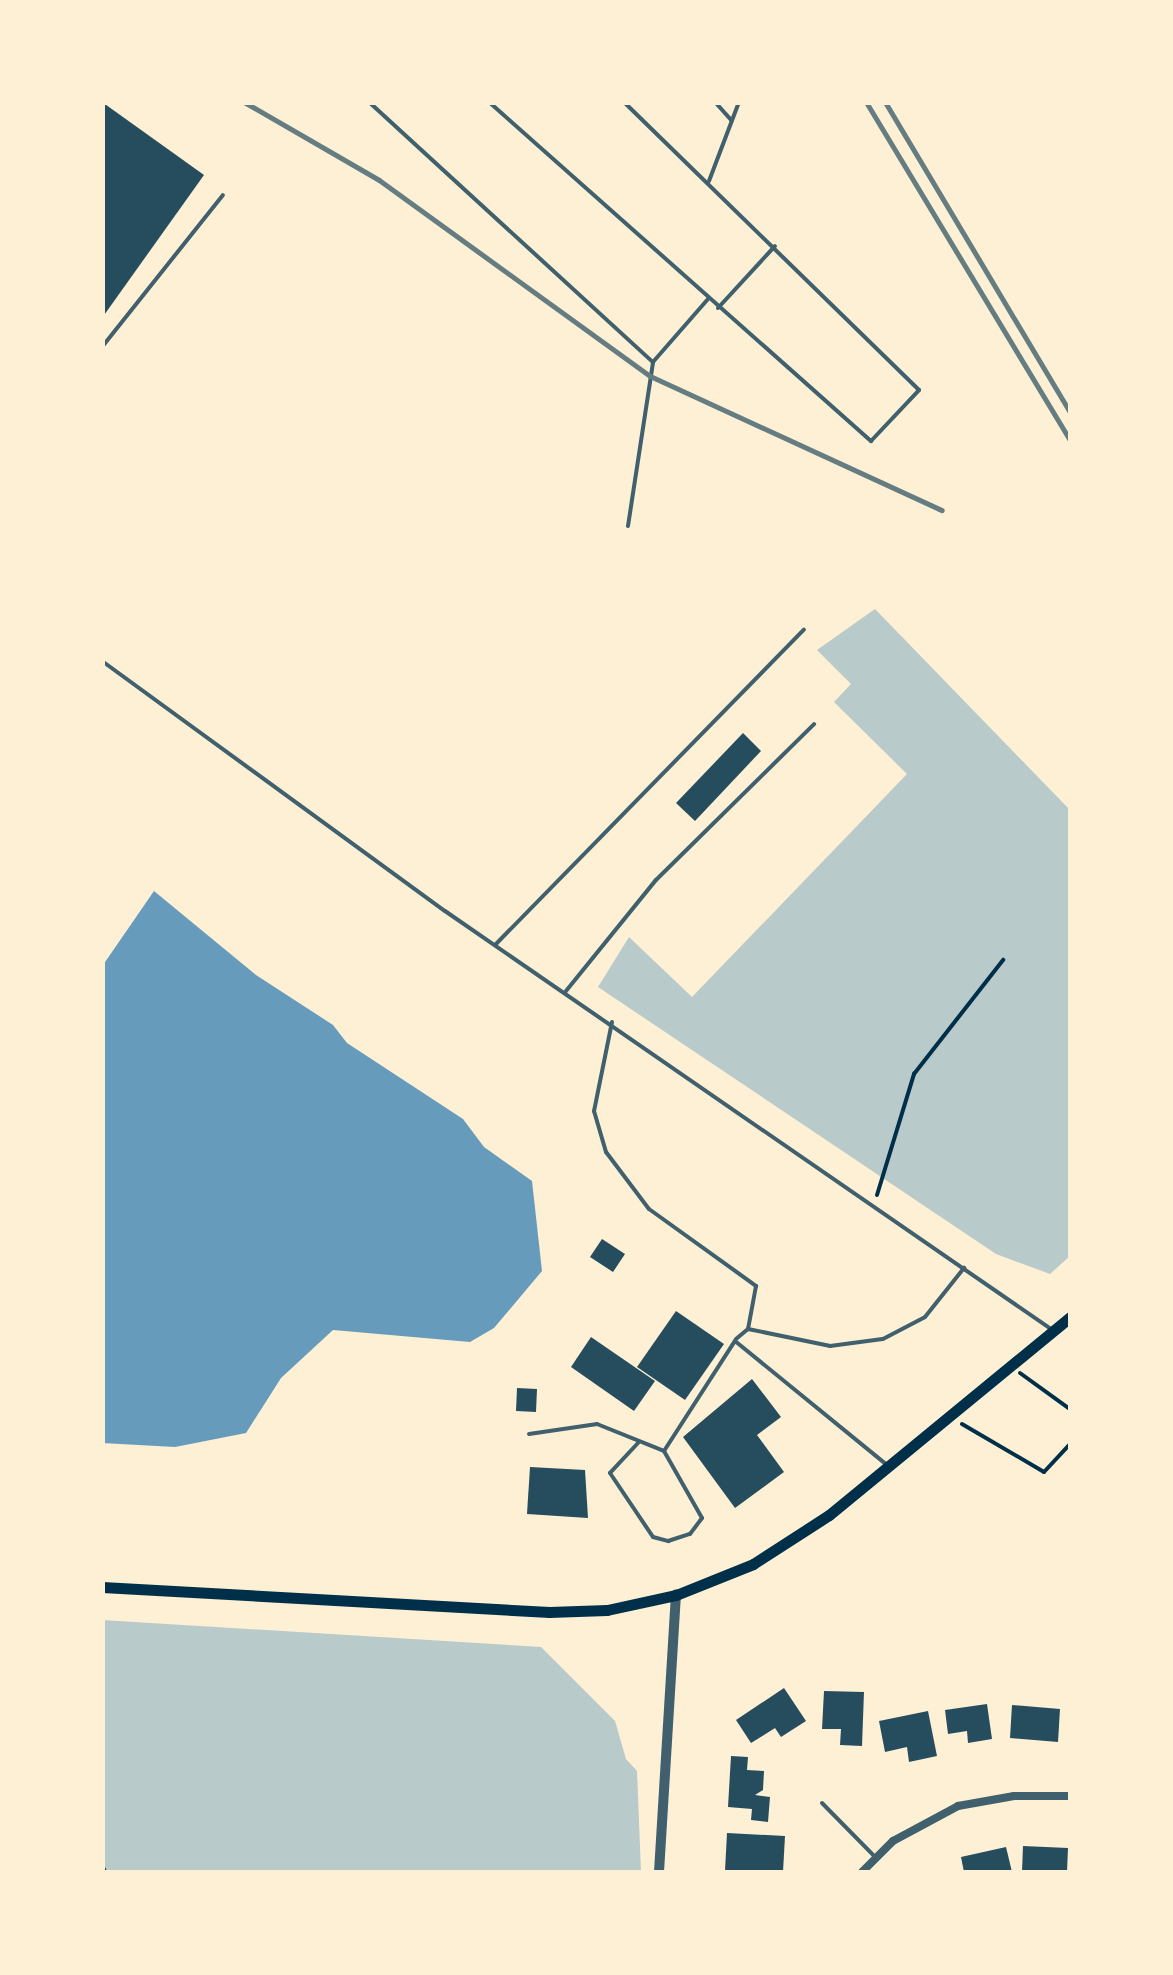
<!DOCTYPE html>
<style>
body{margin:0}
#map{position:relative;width:1173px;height:1975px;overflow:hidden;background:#fdf0d5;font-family:Cabin,sans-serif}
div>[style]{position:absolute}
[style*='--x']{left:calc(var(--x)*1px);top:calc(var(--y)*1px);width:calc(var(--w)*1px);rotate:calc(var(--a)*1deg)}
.green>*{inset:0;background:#b9caca}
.water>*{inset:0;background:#669bbc}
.building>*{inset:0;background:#264d5e}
.path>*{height:4px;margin:-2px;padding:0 2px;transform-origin:2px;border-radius:2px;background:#003049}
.service>*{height:4px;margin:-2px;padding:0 2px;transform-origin:2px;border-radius:2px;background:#3f606c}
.minor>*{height:8px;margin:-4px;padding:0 4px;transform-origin:4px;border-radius:4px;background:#3f606c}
.tertiary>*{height:10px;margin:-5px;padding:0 5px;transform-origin:5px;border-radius:5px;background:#3f606c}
.secondary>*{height:11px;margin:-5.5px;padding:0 5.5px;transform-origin:5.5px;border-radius:5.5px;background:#003049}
.rail>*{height:5px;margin:-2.5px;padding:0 2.5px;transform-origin:2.5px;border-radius:2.5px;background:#657d81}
span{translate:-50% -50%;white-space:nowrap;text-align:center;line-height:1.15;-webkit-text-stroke:9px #fdf0d5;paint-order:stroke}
.frame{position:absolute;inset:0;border:105px solid #fdf0d5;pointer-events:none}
</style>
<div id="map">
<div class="green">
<div style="clip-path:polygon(875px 609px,1070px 810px,1070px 1256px,1050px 1274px,996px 1254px,598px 987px,629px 937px,692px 997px,907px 774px,834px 702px,851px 684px,817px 650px)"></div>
<div style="clip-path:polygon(102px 1620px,541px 1647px,615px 1721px,626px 1759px,637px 1771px,641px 1872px,103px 1872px)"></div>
</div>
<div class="water">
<div style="clip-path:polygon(154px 891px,256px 975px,333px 1025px,347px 1043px,463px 1119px,484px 1147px,532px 1181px,542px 1271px,494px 1328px,470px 1342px,333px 1330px,281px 1378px,246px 1433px,175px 1447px,102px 1443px,103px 965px)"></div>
</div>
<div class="building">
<div style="clip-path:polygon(102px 102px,204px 175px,102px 318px)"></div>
<div style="clip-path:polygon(743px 733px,761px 751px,695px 821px,676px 803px)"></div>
<div style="clip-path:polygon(602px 1239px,625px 1254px,613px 1272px,590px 1257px)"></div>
<div style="clip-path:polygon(676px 1311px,724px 1344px,685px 1400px,637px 1367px)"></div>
<div style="clip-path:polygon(591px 1337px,655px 1381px,634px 1411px,571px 1367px)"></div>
<div style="clip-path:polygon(752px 1379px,781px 1417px,757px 1435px,784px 1472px,735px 1508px,683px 1437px)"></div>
<div style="clip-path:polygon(517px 1388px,537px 1389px,536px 1412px,516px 1411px)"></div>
<div style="clip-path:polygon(530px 1467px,585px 1470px,588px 1518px,527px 1514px)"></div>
<div style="clip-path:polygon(784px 1688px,806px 1721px,781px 1737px,775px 1728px,751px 1743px,736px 1720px)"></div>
<div style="clip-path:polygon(824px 1691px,864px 1692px,862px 1746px,840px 1745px,841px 1729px,822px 1729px)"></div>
<div style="clip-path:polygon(987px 1704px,992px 1739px,968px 1743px,967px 1731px,948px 1734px,945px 1710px)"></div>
<div style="clip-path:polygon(1012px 1705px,1060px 1709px,1058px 1742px,1010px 1738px)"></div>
<div style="clip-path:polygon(928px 1711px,937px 1756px,909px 1762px,907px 1747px,885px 1752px,879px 1721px)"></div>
<div style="clip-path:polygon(731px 1756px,748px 1757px,747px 1770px,764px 1771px,763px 1790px,755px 1795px,770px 1797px,768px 1822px,751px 1820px,752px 1809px,728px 1807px)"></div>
<div style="clip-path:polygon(727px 1833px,785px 1836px,783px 1872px,725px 1871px)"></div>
<div style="clip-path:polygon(1023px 1846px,1068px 1848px,1067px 1872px,1022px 1872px)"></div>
<div style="clip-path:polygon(1006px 1847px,1012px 1872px,964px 1872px,961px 1857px)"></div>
</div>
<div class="path">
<div style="--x:877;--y:1195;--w:127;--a:-73"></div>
<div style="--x:914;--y:1074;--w:145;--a:-52"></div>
<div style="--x:1020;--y:1373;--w:62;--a:35.8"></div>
<div style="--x:962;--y:1424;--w:95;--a:30.3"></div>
<div style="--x:1044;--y:1472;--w:38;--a:-47"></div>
<div style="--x:102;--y:1865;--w:8;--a:67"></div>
</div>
<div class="service">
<div style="--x:369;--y:102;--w:385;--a:42.5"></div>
<div style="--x:489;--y:102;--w:511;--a:41.59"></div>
<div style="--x:871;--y:441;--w:70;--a:-46.7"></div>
<div style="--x:919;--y:390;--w:412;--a:-135.7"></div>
<div style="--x:715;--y:102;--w:25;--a:48"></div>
<div style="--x:709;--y:181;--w:85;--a:-69.2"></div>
<div style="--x:718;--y:308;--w:84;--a:-47.4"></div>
<div style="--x:102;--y:347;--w:194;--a:-51.5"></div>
<div style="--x:628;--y:526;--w:166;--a:-81.3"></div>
<div style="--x:653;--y:362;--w:84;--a:-48.9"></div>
<div style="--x:102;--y:661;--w:424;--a:36.1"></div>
<div style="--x:445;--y:911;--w:736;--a:34.6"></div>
<div style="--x:496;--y:944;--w:440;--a:-45.6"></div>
<div style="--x:566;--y:991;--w:143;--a:-51"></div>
<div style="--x:656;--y:880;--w:222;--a:-44.6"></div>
<div style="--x:612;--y:1022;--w:91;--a:101.4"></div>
<div style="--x:594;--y:1111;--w:43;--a:73.7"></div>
<div style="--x:606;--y:1152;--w:71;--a:53"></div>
<div style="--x:649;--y:1209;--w:132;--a:35.7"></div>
<div style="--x:756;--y:1286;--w:44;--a:100.5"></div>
<div style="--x:736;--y:1339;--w:16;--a:-40"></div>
<div style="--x:748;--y:1329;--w:84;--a:11.7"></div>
<div style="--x:830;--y:1346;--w:53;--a:-7.5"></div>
<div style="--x:883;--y:1339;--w:47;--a:-27.6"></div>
<div style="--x:925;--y:1317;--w:63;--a:-51.5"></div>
<div style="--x:529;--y:1434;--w:69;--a:-8.4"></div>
<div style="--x:597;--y:1424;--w:72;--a:21.9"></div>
<div style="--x:664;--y:1451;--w:131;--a:-57.2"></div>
<div style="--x:735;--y:1341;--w:196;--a:39.2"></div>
<div style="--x:638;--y:1443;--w:41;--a:133"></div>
<div style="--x:610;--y:1473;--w:77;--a:56.1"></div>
<div style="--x:653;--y:1537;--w:16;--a:15"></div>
<div style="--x:668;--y:1541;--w:23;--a:-18"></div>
<div style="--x:690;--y:1534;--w:20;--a:-53"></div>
<div style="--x:702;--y:1518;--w:77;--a:-119.6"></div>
<div style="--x:822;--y:1803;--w:76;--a:45.5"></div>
</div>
<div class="minor">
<div style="--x:862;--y:1872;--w:44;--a:-45"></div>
<div style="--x:893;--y:1841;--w:74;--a:-28.3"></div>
<div style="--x:958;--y:1806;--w:57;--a:-10.1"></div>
<div style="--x:1014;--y:1796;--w:56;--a:0"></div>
</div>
<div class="tertiary">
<div style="--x:659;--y:1872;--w:278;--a:-86.5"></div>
</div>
<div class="secondary">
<div style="--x:102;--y:1587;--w:448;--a:3.2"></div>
<div style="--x:549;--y:1612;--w:58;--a:-2"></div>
<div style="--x:607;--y:1610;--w:71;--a:-12.3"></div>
<div style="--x:676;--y:1595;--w:83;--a:-21.9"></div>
<div style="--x:753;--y:1564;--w:90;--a:-32.8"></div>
<div style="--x:829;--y:1515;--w:312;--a:-39.4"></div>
</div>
<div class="rail">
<div style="--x:244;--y:102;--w:156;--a:30"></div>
<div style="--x:379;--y:180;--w:334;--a:35.9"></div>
<div style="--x:650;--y:376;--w:321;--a:24.7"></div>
<div style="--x:866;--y:102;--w:395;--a:58.9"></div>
<div style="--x:885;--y:102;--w:361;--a:59.2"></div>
</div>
<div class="frame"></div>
</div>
